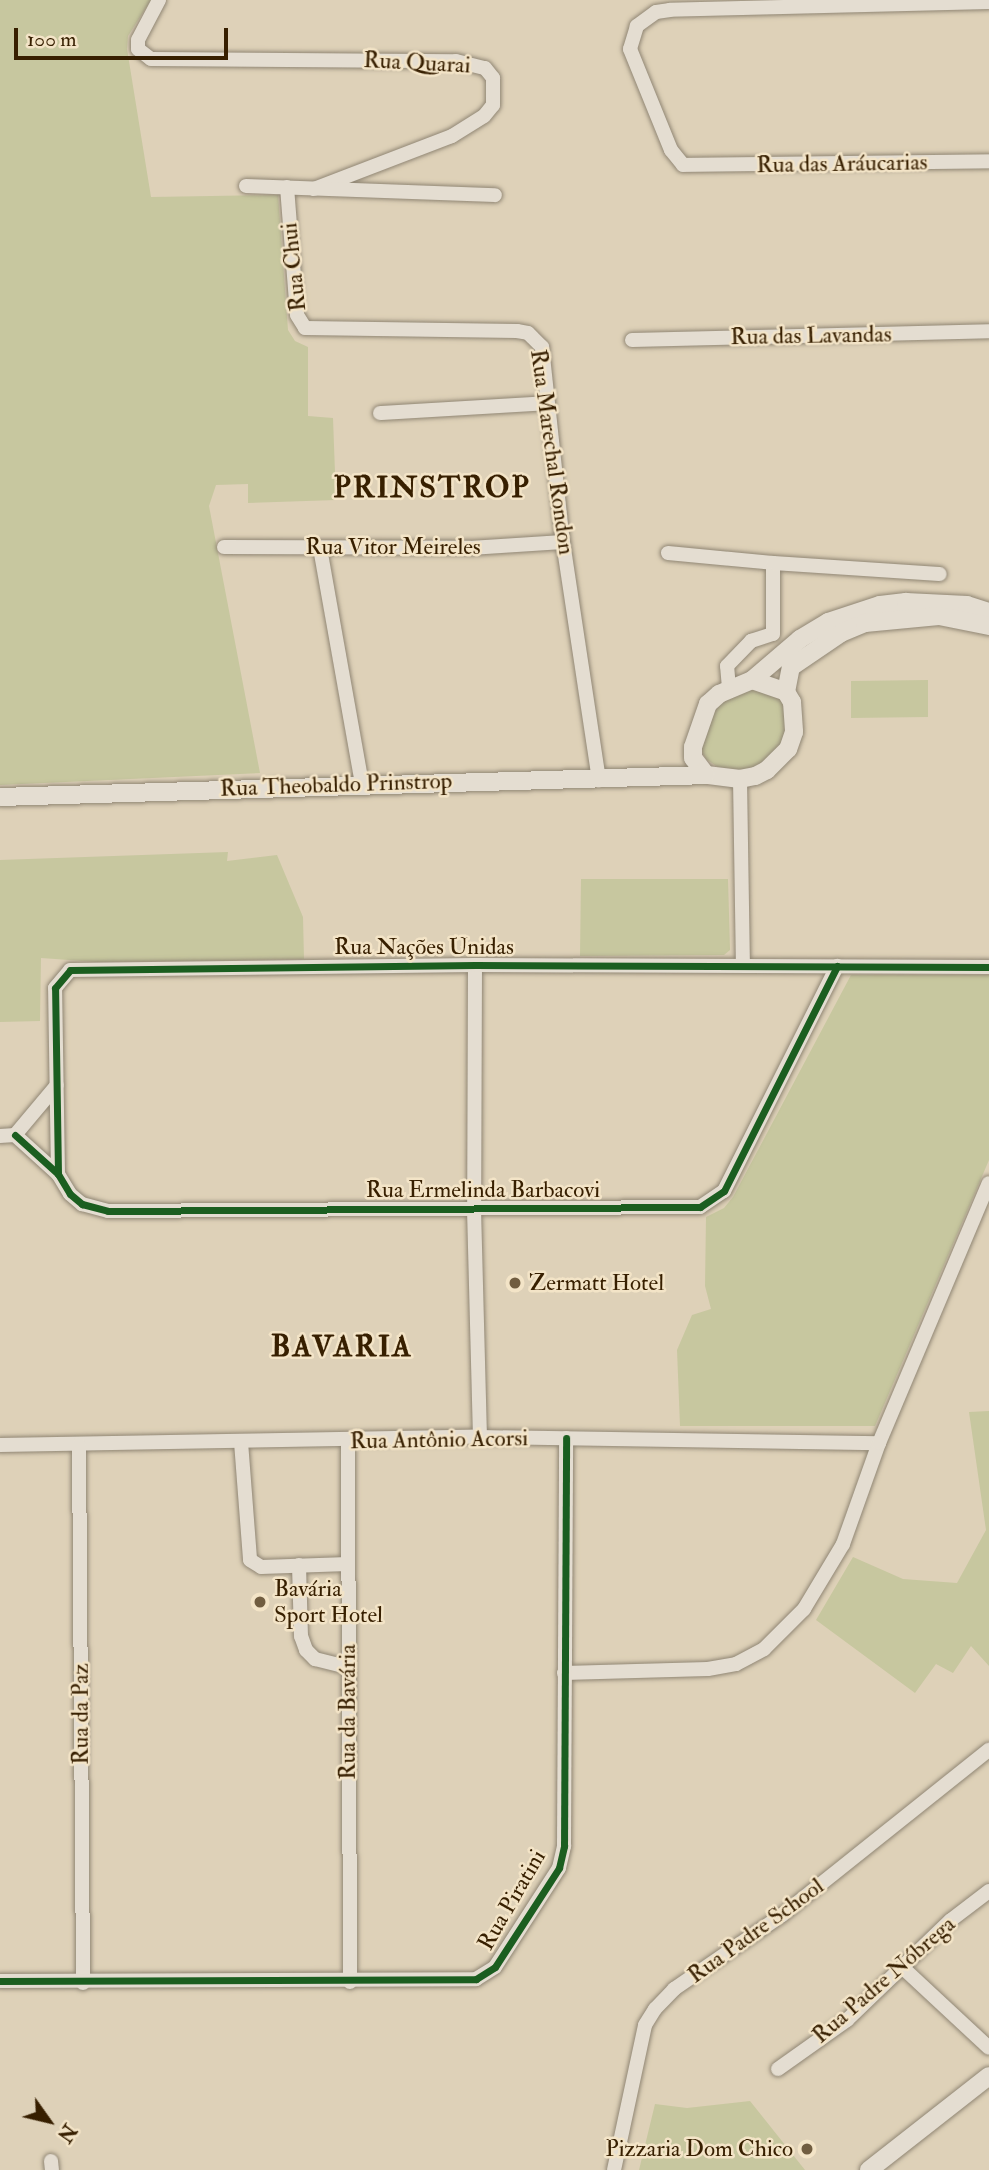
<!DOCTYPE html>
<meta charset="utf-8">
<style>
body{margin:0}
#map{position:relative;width:989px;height:2170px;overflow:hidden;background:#ded1b8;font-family:"IM FELL Double Pica",serif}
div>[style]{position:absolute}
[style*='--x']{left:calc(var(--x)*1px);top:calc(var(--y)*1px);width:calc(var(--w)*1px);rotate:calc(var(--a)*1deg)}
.green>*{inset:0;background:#c7c79f}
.roads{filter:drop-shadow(0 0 2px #908674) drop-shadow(0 0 2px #908674)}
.minor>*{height:14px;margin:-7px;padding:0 7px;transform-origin:7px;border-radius:7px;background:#e4ddd1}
.tertiary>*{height:18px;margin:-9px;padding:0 9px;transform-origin:9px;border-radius:9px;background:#e4ddd1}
.cycleway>*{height:7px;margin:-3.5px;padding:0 3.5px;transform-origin:3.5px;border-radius:3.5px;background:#1b5e20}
.dots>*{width:19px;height:19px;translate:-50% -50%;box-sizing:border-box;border:4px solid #f3e4c7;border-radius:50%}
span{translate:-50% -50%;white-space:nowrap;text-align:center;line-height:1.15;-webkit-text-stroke:5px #f3e4c7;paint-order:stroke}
.street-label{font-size:23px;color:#371f00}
.poi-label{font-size:23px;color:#371f00}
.left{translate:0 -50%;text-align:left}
.right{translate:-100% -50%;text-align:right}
.district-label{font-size:30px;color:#371f00;font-weight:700;letter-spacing:2px}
.north{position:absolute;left:14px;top:2086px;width:70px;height:70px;-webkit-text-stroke:5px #f3e4c7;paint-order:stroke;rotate:124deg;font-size:19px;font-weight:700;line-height:28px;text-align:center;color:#371f00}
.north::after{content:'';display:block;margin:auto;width:24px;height:32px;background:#371f00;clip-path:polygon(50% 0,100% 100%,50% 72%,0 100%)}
.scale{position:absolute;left:14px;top:28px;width:214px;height:32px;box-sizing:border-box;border:4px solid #371f00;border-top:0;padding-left:9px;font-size:21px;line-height:24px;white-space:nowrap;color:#371f00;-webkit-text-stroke:5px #f3e4c7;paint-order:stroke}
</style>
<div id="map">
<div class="green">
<div style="clip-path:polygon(0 0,151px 0,128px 36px,127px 49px,151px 197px,278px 195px,288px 330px,295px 341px,308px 347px,308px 416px,333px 418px,336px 500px,248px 503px,248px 484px,216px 485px,209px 506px,260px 773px,0 785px)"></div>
<div style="clip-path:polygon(928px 680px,928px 717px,851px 718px,851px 681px)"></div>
<div style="clip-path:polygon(746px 687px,780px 696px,789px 716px,784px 742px,764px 765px,735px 772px,722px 770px,706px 759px,700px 748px,711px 709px)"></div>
<div style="clip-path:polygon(228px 852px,227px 861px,277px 855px,303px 917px,304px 959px,97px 962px,41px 958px,40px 1021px,0 1022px,0 860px)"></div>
<div style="clip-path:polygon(581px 879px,728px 879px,730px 950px,724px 955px,580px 956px)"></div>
<div style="clip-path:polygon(851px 975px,989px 975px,989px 1160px,875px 1426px,680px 1426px,677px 1350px,692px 1315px,711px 1309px,705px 1286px,706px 1217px,724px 1208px,733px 1197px)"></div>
<div style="clip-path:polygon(989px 1411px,989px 1666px,971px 1646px,953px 1673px,936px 1664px,915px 1693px,816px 1620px,853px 1557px,903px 1579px,957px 1583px,986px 1530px,969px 1412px)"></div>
<div style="clip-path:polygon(750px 2101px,805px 2170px,639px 2170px,655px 2104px,687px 2108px)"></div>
</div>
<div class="roads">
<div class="minor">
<div style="--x:159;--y:0;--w:45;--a:117.7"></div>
<div style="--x:138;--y:40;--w:9;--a:90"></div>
<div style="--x:138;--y:49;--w:16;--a:38"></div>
<div style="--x:151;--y:59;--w:305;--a:0.4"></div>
<div style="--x:456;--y:61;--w:30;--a:14"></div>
<div style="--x:485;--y:68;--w:13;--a:51"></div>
<div style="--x:493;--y:78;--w:27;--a:90"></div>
<div style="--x:493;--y:105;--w:14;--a:129"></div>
<div style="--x:484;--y:116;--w:38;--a:148"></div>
<div style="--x:452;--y:136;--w:148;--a:159"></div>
<div style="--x:989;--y:2;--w:319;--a:178.6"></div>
<div style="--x:670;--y:10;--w:14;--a:172"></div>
<div style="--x:656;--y:12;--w:24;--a:144"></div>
<div style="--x:637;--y:26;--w:24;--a:107"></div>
<div style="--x:630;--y:49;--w:109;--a:67.9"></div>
<div style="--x:671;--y:150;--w:19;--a:51"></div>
<div style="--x:683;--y:165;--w:306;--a:-0.7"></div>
<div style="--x:246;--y:186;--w:249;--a:2.1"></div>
<div style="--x:287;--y:187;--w:128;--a:85.5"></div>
<div style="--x:297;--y:315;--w:15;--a:58"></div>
<div style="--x:305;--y:328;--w:212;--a:0.8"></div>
<div style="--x:517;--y:331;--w:11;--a:10"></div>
<div style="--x:528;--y:333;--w:20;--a:45"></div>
<div style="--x:542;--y:347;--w:196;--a:83.9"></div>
<div style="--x:563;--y:542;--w:241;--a:81.4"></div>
<div style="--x:632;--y:340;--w:357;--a:-1.4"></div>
<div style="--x:380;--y:413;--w:167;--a:-3.4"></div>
<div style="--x:224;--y:547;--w:246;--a:0.2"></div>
<div style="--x:470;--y:548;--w:93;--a:-3.7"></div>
<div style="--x:320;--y:548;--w:239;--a:79.9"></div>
<div style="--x:668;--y:553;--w:105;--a:5.4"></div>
<div style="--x:729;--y:688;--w:22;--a:-95"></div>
<div style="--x:727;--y:666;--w:35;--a:-46"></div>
<div style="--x:751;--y:641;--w:23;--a:-18"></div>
<div style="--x:773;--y:634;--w:71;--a:-90"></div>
<div style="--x:773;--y:563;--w:167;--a:3.8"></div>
<div style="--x:740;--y:779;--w:187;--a:89.1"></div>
<div style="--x:475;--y:965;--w:244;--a:90.2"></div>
<div style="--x:474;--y:1209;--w:228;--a:88.5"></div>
<div style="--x:15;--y:1135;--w:58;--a:42.2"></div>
<div style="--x:58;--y:1174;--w:23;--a:59"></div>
<div style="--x:70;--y:1194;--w:16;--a:40"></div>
<div style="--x:82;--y:1204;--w:27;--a:15"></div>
<div style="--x:108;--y:1211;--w:592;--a:-0.39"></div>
<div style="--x:700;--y:1207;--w:29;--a:-34"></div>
<div style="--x:724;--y:1191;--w:252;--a:-63.3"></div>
<div style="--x:0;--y:1136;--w:15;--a:-4"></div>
<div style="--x:15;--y:1135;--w:65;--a:-50"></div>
<div style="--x:58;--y:1174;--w:186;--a:-90.9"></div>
<div style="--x:55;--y:988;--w:23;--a:-50"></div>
<div style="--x:70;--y:970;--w:405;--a:-0.7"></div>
<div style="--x:475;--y:965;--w:514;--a:0.22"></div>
<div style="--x:241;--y:1442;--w:118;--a:85.6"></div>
<div style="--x:250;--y:1560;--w:13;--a:32"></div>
<div style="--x:261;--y:1567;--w:87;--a:-2"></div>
<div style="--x:348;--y:1442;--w:540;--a:89.79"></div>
<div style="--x:0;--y:1445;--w:480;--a:-1"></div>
<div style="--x:480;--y:1437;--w:399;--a:0.9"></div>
<div style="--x:79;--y:1445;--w:538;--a:89.57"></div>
<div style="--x:299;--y:1565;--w:71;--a:88.4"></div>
<div style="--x:301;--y:1636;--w:15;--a:70"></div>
<div style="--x:306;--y:1650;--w:13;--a:45"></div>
<div style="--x:315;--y:1659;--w:34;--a:14"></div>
<div style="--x:564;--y:1673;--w:144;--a:-1.6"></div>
<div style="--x:708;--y:1669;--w:28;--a:-10"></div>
<div style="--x:736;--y:1664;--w:32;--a:-28"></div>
<div style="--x:764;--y:1649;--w:57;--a:-45"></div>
<div style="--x:804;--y:1609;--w:76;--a:-59"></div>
<div style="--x:843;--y:1544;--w:107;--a:-70.4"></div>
<div style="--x:879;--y:1443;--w:282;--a:-67.1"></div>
<div style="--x:903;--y:1968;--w:117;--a:42.9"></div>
<div style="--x:0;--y:1981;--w:476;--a:-0.2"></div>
<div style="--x:476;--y:1979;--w:22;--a:-32"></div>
<div style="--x:495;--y:1967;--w:118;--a:-57.1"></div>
<div style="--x:559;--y:1868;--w:23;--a:-77"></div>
<div style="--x:564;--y:1846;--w:408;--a:-89.7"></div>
<div style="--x:778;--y:2069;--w:85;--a:-35.4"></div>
<div style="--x:847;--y:2020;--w:144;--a:-43.9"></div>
<div style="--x:951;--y:1920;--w:48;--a:-37.3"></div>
<div style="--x:51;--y:2161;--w:9;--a:84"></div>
<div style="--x:614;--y:2170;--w:148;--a:-77.9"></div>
<div style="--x:645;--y:2025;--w:19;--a:-58"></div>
<div style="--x:655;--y:2009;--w:28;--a:-46"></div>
<div style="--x:674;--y:1989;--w:131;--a:-34.4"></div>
<div style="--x:782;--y:1915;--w:265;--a:-38.6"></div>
</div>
<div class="tertiary">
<div style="--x:752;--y:680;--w:36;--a:19"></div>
<div style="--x:786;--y:692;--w:12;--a:59"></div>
<div style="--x:792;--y:702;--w:30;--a:86"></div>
<div style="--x:794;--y:732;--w:18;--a:109"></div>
<div style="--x:788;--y:749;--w:30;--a:135"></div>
<div style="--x:767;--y:770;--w:13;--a:153"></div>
<div style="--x:755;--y:776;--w:15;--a:169"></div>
<div style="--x:740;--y:779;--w:34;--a:-173"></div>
<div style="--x:706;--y:775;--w:21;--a:-127"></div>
<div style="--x:693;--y:758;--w:11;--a:-90"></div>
<div style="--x:693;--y:747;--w:46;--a:-70.8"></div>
<div style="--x:708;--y:704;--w:15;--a:-42"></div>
<div style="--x:719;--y:694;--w:36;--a:-23"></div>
<div style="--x:752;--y:680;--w:63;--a:-40.5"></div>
<div style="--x:800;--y:639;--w:33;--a:-31"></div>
<div style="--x:828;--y:622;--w:55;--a:-18.1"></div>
<div style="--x:880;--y:605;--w:26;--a:-7"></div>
<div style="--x:906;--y:602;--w:61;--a:2.8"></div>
<div style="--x:967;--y:605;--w:23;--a:18"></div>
<div style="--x:786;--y:692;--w:25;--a:-79"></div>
<div style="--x:791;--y:667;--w:60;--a:-34.2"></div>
<div style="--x:841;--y:633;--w:26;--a:-23"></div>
<div style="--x:865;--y:623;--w:74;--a:-5.4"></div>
<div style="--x:939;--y:616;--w:51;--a:11.3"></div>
<div style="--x:0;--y:797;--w:706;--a:-1.78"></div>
<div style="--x:869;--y:2170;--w:152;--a:-38.1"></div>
</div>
</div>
<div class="cycleway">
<div style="--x:15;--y:1135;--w:58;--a:42.2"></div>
<div style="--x:58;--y:1174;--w:23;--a:59"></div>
<div style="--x:70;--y:1194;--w:16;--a:40"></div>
<div style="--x:82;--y:1204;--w:27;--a:15"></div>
<div style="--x:108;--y:1211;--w:592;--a:-0.39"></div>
<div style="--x:700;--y:1207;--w:29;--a:-34"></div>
<div style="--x:724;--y:1191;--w:252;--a:-63.3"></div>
<div style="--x:58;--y:1174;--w:186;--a:-90.9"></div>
<div style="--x:55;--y:988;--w:23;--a:-50"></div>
<div style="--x:70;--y:970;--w:405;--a:-0.7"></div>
<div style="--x:475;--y:965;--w:514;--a:0.22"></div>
<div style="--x:0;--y:1981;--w:476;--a:-0.2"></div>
<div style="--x:476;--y:1979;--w:22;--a:-32"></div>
<div style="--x:495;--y:1967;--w:118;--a:-57.1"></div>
<div style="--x:559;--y:1868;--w:23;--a:-77"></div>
<div style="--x:564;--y:1846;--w:408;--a:-89.7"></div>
</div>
<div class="dots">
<div style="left:515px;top:1283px;background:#715d40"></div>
<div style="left:260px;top:1602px;background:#715d40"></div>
<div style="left:807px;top:2149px;background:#715d40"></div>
</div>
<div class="street-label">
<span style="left:417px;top:63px;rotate:3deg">Rua Quarai</span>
<span style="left:842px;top:164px;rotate:-1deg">Rua das Aráucarias</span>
<span style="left:294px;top:267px;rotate:-96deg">Rua Chui</span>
<span style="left:811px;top:336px;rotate:-1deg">Rua das Lavandas</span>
<span style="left:552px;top:452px;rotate:82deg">Rua Marechal Rondon</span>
<span style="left:393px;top:547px">Rua Vitor Meireles</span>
<span style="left:336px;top:785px;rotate:-2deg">Rua Theobaldo Prinstrop</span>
<span style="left:424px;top:947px">Rua Nações Unidas</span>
<span style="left:483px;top:1190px">Rua Ermelinda Barbacovi</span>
<span style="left:439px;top:1440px;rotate:-1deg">Rua Antônio Acorsi</span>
<span style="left:348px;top:1712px;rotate:-90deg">Rua da Bavária</span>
<span style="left:81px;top:1714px;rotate:-90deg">Rua da Paz</span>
<span style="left:512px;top:1900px;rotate:-60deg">Rua Piratini</span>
<span style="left:756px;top:1931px;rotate:-36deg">Rua Padre School</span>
<span style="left:884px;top:1980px;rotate:-41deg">Rua Padre Nóbrega</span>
</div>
<div class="poi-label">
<span class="left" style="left:529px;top:1283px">Zermatt Hotel</span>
<span class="left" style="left:274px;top:1602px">Bavária<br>Sport Hotel</span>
<span class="right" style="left:793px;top:2149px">Pizzaria Dom Chico</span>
</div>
<div class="district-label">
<span style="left:432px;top:488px">PRINSTROP</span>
<span style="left:342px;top:1347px">BAVARIA</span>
</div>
<div class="north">N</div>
<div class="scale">100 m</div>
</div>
